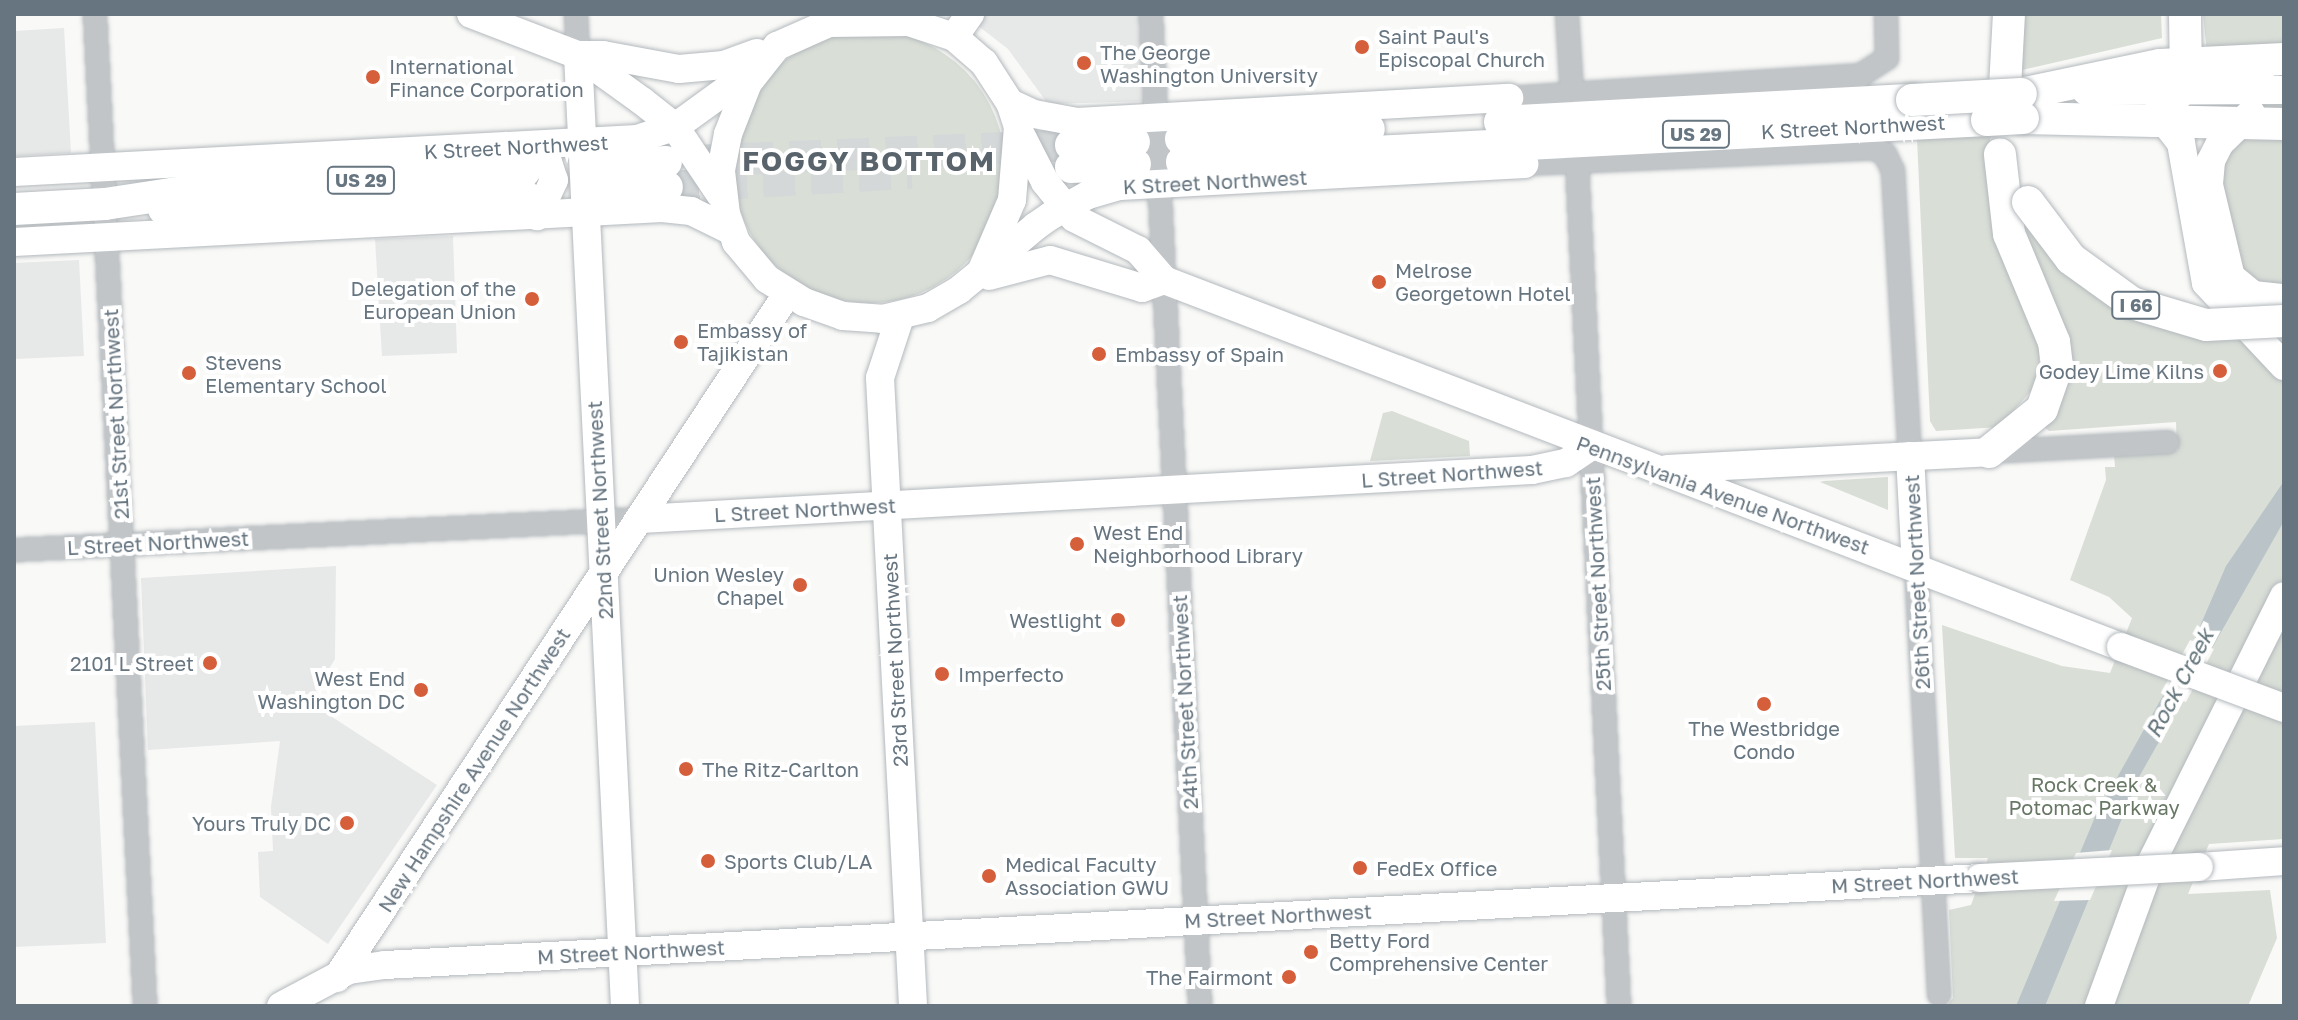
<!DOCTYPE html>
<style>
body{margin:0}
#map{position:relative;width:2298px;height:1020px;overflow:hidden;background:#f9f9f7;font-family:"Golos Text",sans-serif}
div>[style]{position:absolute}
[style*='--x']{left:calc(var(--x)*1px);top:calc(var(--y)*1px);width:calc(var(--w)*1px);rotate:calc(var(--a)*1deg)}
.built>*{inset:0;background:#e7e8e8}
.green>*{inset:0;background:#d9ded7}
.round{border-radius:50%}
.water>*{inset:0;background:#bac4c8}
.pier>*{inset:0;background:#f9f9f7}
.highway-tunnel>*{height:32px;margin-top:-16px;transform-origin:0;background:repeating-linear-gradient(90deg,#d4d8d9 0 32px,transparent 0 48px)}
.roads{filter:drop-shadow(0 0 2px #b4b9bd) drop-shadow(0 0 2px #b4b9bd)}
.minor>*{height:22px;margin:-11px;padding:0 11px;transform-origin:11px;border-radius:11px;background:#c1c5c8}
.major>*{height:28px;margin:-14px;padding:0 14px;transform-origin:14px;border-radius:14px;background:#fff}
.highway>*{height:32px;margin:-16px;padding:0 16px;transform-origin:16px;border-radius:16px;background:#fff}
.bridges{filter:drop-shadow(0 0 2px #b4b9bd) drop-shadow(0 0 2px #b4b9bd)}
.major-bridge>*{height:28px;margin:-14px;padding:0 14px;transform-origin:14px;border-radius:14px;background:#fff}
.highway-bridge>*{height:32px;margin:-16px;padding:0 16px;transform-origin:16px;border-radius:16px;background:#fff}
.dots>*{width:22px;height:22px;translate:-50% -50%;box-sizing:border-box;border:4px solid #fff;border-radius:50%}
span{translate:-50% -50%;white-space:nowrap;text-align:center;line-height:1.15;-webkit-text-stroke:8px #fff;paint-order:stroke}
.shield-label span{padding:2px 6px;background:#fff;border:2px solid;border-radius:6px;-webkit-text-stroke-width:0}
.shield-label{font-size:18px;color:#667580;font-weight:700}
.poi-label{font-size:20px;color:#667580}
.left{translate:0 -50%;text-align:left}
.right{translate:-100% -50%;text-align:right}
.street-label{font-size:20px;color:#667580}
.park-label{font-size:20px;color:#687865}
.water-label{font-size:22px;color:#617379;font-style:italic}
.district-label{font-size:28px;color:#58636b;font-weight:700;letter-spacing:2px}
.frame{position:absolute;inset:0;border:16px solid #667580;pointer-events:none}
</style>
<div id="map">
<div class="built">
<div style="clip-path:polygon(963px 14px,1147px 14px,1152px 101px,1048px 104px,1008px 49px)"></div>
<div style="clip-path:polygon(64px 28px,71px 153px,14px 156px,14px 31px)"></div>
<div style="clip-path:polygon(453px 236px,457px 353px,382px 356px,375px 239px)"></div>
<div style="clip-path:polygon(79px 260px,84px 356px,14px 359px,14px 263px)"></div>
<div style="clip-path:polygon(336px 566px,335px 659px,309px 702px,437px 785px,328px 944px,260px 897px,258px 852px,273px 851px,271px 807px,280px 741px,148px 750px,141px 578px)"></div>
<div style="clip-path:polygon(95px 722px,106px 943px,14px 947px,14px 726px)"></div>
</div>
<div class="green">
<div style="clip-path:polygon(2017px 14px,2161px 14px,2162px 38px,2013px 72px)"></div>
<div style="clip-path:polygon(2203px 14px,2284px 14px,2284px 839px,2209px 844px,2188px 894px,2270px 890px,2277px 938px,2248px 1006px,1934px 1006px,1947px 1005px,1953px 998px,1949px 910px,1971px 905px,1988px 858px,1955px 858px,1942px 625px,2062px 666px,2110px 673px,2132px 618px,2109px 597px,2070px 580px,2106px 480px,2105px 467px,2115px 467px,2114px 455px,2177px 450px,2176px 422px,2049px 431px,2042px 425px,2052px 410px,2008px 192px,2026px 219px,2211px 335px,2218px 164px)"></div>
<div class="round" style="left:733px;top:31px;width:272px;height:272px"></div>
<div style="clip-path:polygon(1990px 136px,1990px 184px,2039px 340px,2039px 382px,1999px 427px,1936px 431px,1930px 421px,1917px 139px)"></div>
<div style="clip-path:polygon(1392px 411px,1469px 441px,1470px 456px,1370px 461px,1383px 413px)"></div>
<div style="clip-path:polygon(1888px 477px,1888px 510px,1820px 482px,1824px 481px)"></div>
</div>
<div class="water">
<div style="clip-path:polygon(2284px 481px,2284px 521px,2139px 777px,2045px 1006px,2016px 1006px,2095px 817px,2194px 640px,2226px 566px)"></div>
</div>
<div class="pier">
<div style="clip-path:polygon(2190px 640px,2214px 649px,2186px 702px,2161px 693px)"></div>
<div style="clip-path:polygon(2112px 850px,2090px 900px,2054px 901px,2076px 853px)"></div>
</div>
<div class="highway-tunnel">
<div style="--x:694;--y:161;--w:377;--a:-2.4"></div>
<div style="--x:667;--y:187;--w:245;--a:-3.3"></div>
</div>
<div class="roads">
<div class="minor">
<div style="--x:95;--y:14;--w:993;--a:87.11"></div>
<div style="--x:576;--y:14;--w:41;--a:87.2"></div>
<div style="--x:1151;--y:14;--w:993;--a:87.17"></div>
<div style="--x:1567;--y:14;--w:79;--a:86.4"></div>
<div style="--x:1509;--y:98;--w:353;--a:-3.7"></div>
<div style="--x:1861;--y:75;--w:31;--a:-33"></div>
<div style="--x:1887;--y:58;--w:44;--a:-91.3"></div>
<div style="--x:1577;--y:162;--w:845;--a:87.15"></div>
<div style="--x:1524;--y:164;--w:349;--a:-2.6"></div>
<div style="--x:1873;--y:148;--w:13;--a:27"></div>
<div style="--x:1885;--y:154;--w:19;--a:65"></div>
<div style="--x:1893;--y:171;--w:286;--a:86.6"></div>
<div style="--x:1990;--y:452;--w:178;--a:-3.2"></div>
<div style="--x:14;--y:550;--w:627;--a:-2.84"></div>
<div style="--x:1916;--y:567;--w:428;--a:86.9"></div>
</div>
<div class="major">
<div style="--x:471;--y:14;--w:115;--a:21"></div>
<div style="--x:578;--y:55;--w:79;--a:35.7"></div>
<div style="--x:642;--y:101;--w:42;--a:38.2"></div>
<div style="--x:675;--y:127;--w:81;--a:56.1"></div>
<div style="--x:954;--y:37;--w:28;--a:-55"></div>
<div style="--x:578;--y:55;--w:952;--a:87.17"></div>
<div style="--x:579;--y:55;--w:24;--a:0"></div>
<div style="--x:603;--y:55;--w:77;--a:10.4"></div>
<div style="--x:679;--y:69;--w:45;--a:-5.1"></div>
<div style="--x:724;--y:65;--w:35;--a:-20"></div>
<div style="--x:2086;--y:91;--w:198;--a:-0.3"></div>
<div style="--x:1010;--y:103;--w:26;--a:25"></div>
<div style="--x:1034;--y:114;--w:44;--a:10.5"></div>
<div style="--x:1077;--y:122;--w:433;--a:-3.2"></div>
<div style="--x:2251;--y:113;--w:43;--a:135.9"></div>
<div style="--x:2220;--y:143;--w:20;--a:117"></div>
<div style="--x:2211;--y:161;--w:24;--a:95"></div>
<div style="--x:2209;--y:185;--w:95;--a:76.6"></div>
<div style="--x:2231;--y:277;--w:28;--a:39"></div>
<div style="--x:2253;--y:295;--w:31;--a:6"></div>
<div style="--x:2153;--y:120;--w:15;--a:20"></div>
<div style="--x:2167;--y:125;--w:23;--a:52"></div>
<div style="--x:2181;--y:143;--w:142;--a:79.9"></div>
<div style="--x:2206;--y:283;--w:114;--a:46.8"></div>
<div style="--x:1021;--y:135;--w:53;--a:62.9"></div>
<div style="--x:1045;--y:182;--w:46;--a:51.1"></div>
<div style="--x:1074;--y:218;--w:72;--a:26.6"></div>
<div style="--x:1138;--y:250;--w:40;--a:49"></div>
<div style="--x:1164;--y:280;--w:1025;--a:20.98"></div>
<div style="--x:527;--y:146;--w:26;--a:37"></div>
<div style="--x:548;--y:162;--w:19;--a:72"></div>
<div style="--x:554;--y:180;--w:40;--a:115"></div>
<div style="--x:14;--y:172;--w:624;--a:-3.03"></div>
<div style="--x:637;--y:139;--w:40;--a:-18"></div>
<div style="--x:675;--y:127;--w:99;--a:-35.9"></div>
<div style="--x:14;--y:242;--w:649;--a:-3"></div>
<div style="--x:662;--y:208;--w:29;--a:6"></div>
<div style="--x:691;--y:211;--w:43;--a:26"></div>
<div style="--x:981;--y:272;--w:78;--a:-66.7"></div>
<div style="--x:1012;--y:200;--w:73;--a:-85.3"></div>
<div style="--x:1018;--y:127;--w:25;--a:-108"></div>
<div style="--x:1010;--y:103;--w:48;--a:-123"></div>
<div style="--x:984;--y:63;--w:40;--a:-139"></div>
<div style="--x:954;--y:37;--w:47;--a:-161.6"></div>
<div style="--x:909;--y:22;--w:80;--a:179.3"></div>
<div style="--x:829;--y:23;--w:57;--a:156.1"></div>
<div style="--x:777;--y:46;--w:47;--a:128.1"></div>
<div style="--x:748;--y:83;--w:55;--a:111.4"></div>
<div style="--x:728;--y:134;--w:38;--a:101"></div>
<div style="--x:721;--y:171;--w:43;--a:83.4"></div>
<div style="--x:726;--y:214;--w:30;--a:70"></div>
<div style="--x:736;--y:242;--w:48;--a:50"></div>
<div style="--x:767;--y:279;--w:44;--a:31.9"></div>
<div style="--x:804;--y:302;--w:41;--a:19.7"></div>
<div style="--x:843;--y:316;--w:39;--a:4"></div>
<div style="--x:882;--y:319;--w:47;--a:-13.4"></div>
<div style="--x:928;--y:308;--w:36;--a:-30"></div>
<div style="--x:959;--y:290;--w:43;--a:-39.3"></div>
<div style="--x:992;--y:263;--w:57;--a:-40.1"></div>
<div style="--x:1036;--y:226;--w:19;--a:-35"></div>
<div style="--x:1052;--y:215;--w:41;--a:-29.1"></div>
<div style="--x:1088;--y:195;--w:33;--a:-16"></div>
<div style="--x:1120;--y:186;--w:405;--a:-3.1"></div>
<div style="--x:989;--y:276;--w:63;--a:-14.7"></div>
<div style="--x:1050;--y:260;--w:96;--a:16.9"></div>
<div style="--x:1142;--y:288;--w:23;--a:-20"></div>
<div style="--x:900;--y:317;--w:64;--a:108.2"></div>
<div style="--x:880;--y:378;--w:629;--a:86.99"></div>
<div style="--x:1910;--y:456;--w:111;--a:86.9"></div>
<div style="--x:1667;--y:469;--w:322;--a:-3"></div>
<div style="--x:640;--y:519;--w:893;--a:-3.14"></div>
<div style="--x:1532;--y:470;--w:35;--a:-12"></div>
<div style="--x:1566;--y:463;--w:30;--a:-34"></div>
<div style="--x:2199;--y:867;--w:85;--a:-4"></div>
<div style="--x:337;--y:978;--w:819;--a:-56.66"></div>
<div style="--x:281;--y:1006;--w:77;--a:-27.9"></div>
<div style="--x:349;--y:970;--w:36;--a:-8"></div>
<div style="--x:385;--y:965;--w:1597;--a:-3.12"></div>
<div style="--x:2099;--y:1006;--w:152;--a:-70"></div>
<div style="--x:2151;--y:863;--w:298;--a:-63.5"></div>
</div>
<div class="highway">
<div style="--x:2202;--y:70;--w:64;--a:16.4"></div>
<div style="--x:2021;--y:94;--w:142;--a:-11.8"></div>
<div style="--x:2160;--y:65;--w:124;--a:-2.8"></div>
<div style="--x:2004;--y:106;--w:92;--a:-86.9"></div>
<div style="--x:2023;--y:118;--w:261;--a:1.3"></div>
<div style="--x:2153;--y:120;--w:35;--a:-47"></div>
<div style="--x:2177;--y:94;--w:24;--a:-68"></div>
<div style="--x:2186;--y:72;--w:58;--a:-91"></div>
<div style="--x:1500;--y:122;--w:413;--a:-3.1"></div>
<div style="--x:1181;--y:139;--w:188;--a:-3"></div>
<div style="--x:1071;--y:145;--w:63;--a:-2.7"></div>
<div style="--x:1182;--y:162;--w:806;--a:-2.99"></div>
<div style="--x:606;--y:166;--w:60;--a:-3.8"></div>
<div style="--x:1071;--y:167;--w:64;--a:-2.7"></div>
<div style="--x:607;--y:191;--w:60;--a:-3.8"></div>
<div style="--x:14;--y:209;--w:91;--a:-3.1"></div>
<div style="--x:105;--y:204;--w:94;--a:-8.6"></div>
<div style="--x:198;--y:190;--w:327;--a:-3.3"></div>
<div style="--x:164;--y:209;--w:35;--a:5"></div>
<div style="--x:199;--y:212;--w:325;--a:-3"></div>
<div style="--x:1989;--y:452;--w:68;--a:-39.1"></div>
<div style="--x:2042;--y:409;--w:46;--a:-70.8"></div>
<div style="--x:2057;--y:366;--w:24;--a:-97"></div>
<div style="--x:2054;--y:342;--w:117;--a:-112.6"></div>
<div style="--x:2009;--y:234;--w:80;--a:-96.5"></div>
</div>
</div>
<div class="bridges">
<div class="major-bridge">
<div style="--x:2121;--y:647;--w:174;--a:20.5"></div>
<div style="--x:1980;--y:878;--w:219;--a:-2.9"></div>
</div>
<div class="highway-bridge">
<div style="--x:1912;--y:100;--w:109;--a:-3.2"></div>
<div style="--x:1987;--y:120;--w:36;--a:-3"></div>
<div style="--x:2028;--y:202;--w:71;--a:53"></div>
<div style="--x:2071;--y:259;--w:75;--a:35.8"></div>
<div style="--x:2132;--y:303;--w:77;--a:16.6"></div>
<div style="--x:2206;--y:325;--w:78;--a:-2.9"></div>
</div>
</div>
<div class="dots">
<div style="left:1362px;top:47px;background:#d65f3b"></div>
<div style="left:1084px;top:63px;background:#d65f3b"></div>
<div style="left:373px;top:77px;background:#d65f3b"></div>
<div style="left:1379px;top:282px;background:#d65f3b"></div>
<div style="left:532px;top:299px;background:#d65f3b"></div>
<div style="left:681px;top:342px;background:#d65f3b"></div>
<div style="left:1099px;top:354px;background:#d65f3b"></div>
<div style="left:2220px;top:371px;background:#d65f3b"></div>
<div style="left:189px;top:373px;background:#d65f3b"></div>
<div style="left:1077px;top:544px;background:#d65f3b"></div>
<div style="left:800px;top:585px;background:#d65f3b"></div>
<div style="left:1118px;top:620px;background:#d65f3b"></div>
<div style="left:210px;top:663px;background:#d65f3b"></div>
<div style="left:942px;top:674px;background:#d65f3b"></div>
<div style="left:421px;top:690px;background:#d65f3b"></div>
<div style="left:1764px;top:704px;background:#d65f3b"></div>
<div style="left:686px;top:769px;background:#d65f3b"></div>
<div style="left:347px;top:823px;background:#d65f3b"></div>
<div style="left:708px;top:861px;background:#d65f3b"></div>
<div style="left:1360px;top:868px;background:#d65f3b"></div>
<div style="left:989px;top:876px;background:#d65f3b"></div>
<div style="left:1311px;top:952px;background:#d65f3b"></div>
<div style="left:1289px;top:977px;background:#d65f3b"></div>
</div>
<div class="shield-label">
<span style="left:1696px;top:134px">US 29</span>
<span style="left:361px;top:180px">US 29</span>
<span style="left:2136px;top:305px">I 66</span>
</div>
<div class="poi-label">
<span class="left" style="left:1378px;top:48px">Saint Paul's<br>Episcopal Church</span>
<span class="left" style="left:1100px;top:64px">The George<br>Washington University</span>
<span class="left" style="left:389px;top:78px">International<br>Finance Corporation</span>
<span class="left" style="left:1395px;top:282px">Melrose<br>Georgetown Hotel</span>
<span class="right" style="left:516px;top:300px">Delegation of the<br>European Union</span>
<span class="left" style="left:697px;top:342px">Embassy of<br>Tajikistan</span>
<span class="left" style="left:1115px;top:354px">Embassy of Spain</span>
<span class="left" style="left:205px;top:374px">Stevens<br>Elementary School</span>
<span class="right" style="left:2204px;top:371px">Godey Lime Kilns</span>
<span class="left" style="left:1093px;top:544px">West End<br>Neighborhood Library</span>
<span class="right" style="left:784px;top:586px">Union Wesley<br>Chapel</span>
<span class="right" style="left:1102px;top:620px">Westlight</span>
<span class="right" style="left:194px;top:663px">2101 L Street</span>
<span class="left" style="left:958px;top:674px">Imperfecto</span>
<span class="right" style="left:405px;top:690px">West End<br>Washington DC</span>
<span style="left:1764px;top:740px">The Westbridge<br>Condo</span>
<span class="left" style="left:702px;top:769px">The Ritz-Carlton</span>
<span class="right" style="left:331px;top:823px">Yours Truly DC</span>
<span class="left" style="left:724px;top:861px">Sports Club/LA</span>
<span class="left" style="left:1005px;top:876px">Medical Faculty<br>Association GWU</span>
<span class="left" style="left:1376px;top:868px">FedEx Office</span>
<span class="left" style="left:1329px;top:952px">Betty Ford<br>Comprehensive Center</span>
<span class="right" style="left:1273px;top:977px">The Fairmont</span>
</div>
<div class="street-label">
<span style="left:1853px;top:127px;rotate:-3deg">K Street Northwest</span>
<span style="left:516px;top:147px;rotate:-3deg">K Street Northwest</span>
<span style="left:1215px;top:182px;rotate:-3deg">K Street Northwest</span>
<span style="left:116px;top:414px;rotate:-93deg">21st Street Northwest</span>
<span style="left:1452px;top:474px;rotate:-4deg">L Street Northwest</span>
<span style="left:1723px;top:495px;rotate:20deg">Pennsylvania Avenue Northwest</span>
<span style="left:600px;top:510px;rotate:-93deg">22nd Street Northwest</span>
<span style="left:805px;top:510px;rotate:-3deg">L Street Northwest</span>
<span style="left:158px;top:543px;rotate:-3deg">L Street Northwest</span>
<span style="left:1917px;top:582px;rotate:-93deg">26th Street Northwest</span>
<span style="left:1598px;top:584px;rotate:-93deg">25th Street Northwest</span>
<span style="left:895px;top:660px;rotate:-93deg">23rd Street Northwest</span>
<span style="left:1185px;top:702px;rotate:-93deg">24th Street Northwest</span>
<span style="left:474px;top:770px;rotate:-57deg">New Hampshire Avenue Northwest</span>
<span style="left:1925px;top:881px;rotate:-3deg">M Street Northwest</span>
<span style="left:1278px;top:916px;rotate:-3deg">M Street Northwest</span>
<span style="left:631px;top:952px;rotate:-3deg">M Street Northwest</span>
</div>
<div class="park-label">
<span style="left:2094px;top:796px">Rock Creek &amp;<br>Potomac Parkway</span>
</div>
<div class="water-label">
<span style="left:2179px;top:683px;rotate:-62deg">Rock Creek</span>
</div>
<div class="district-label">
<span style="left:869px;top:161px">FOGGY BOTTOM</span>
</div>
<div class="frame"></div>
</div>
